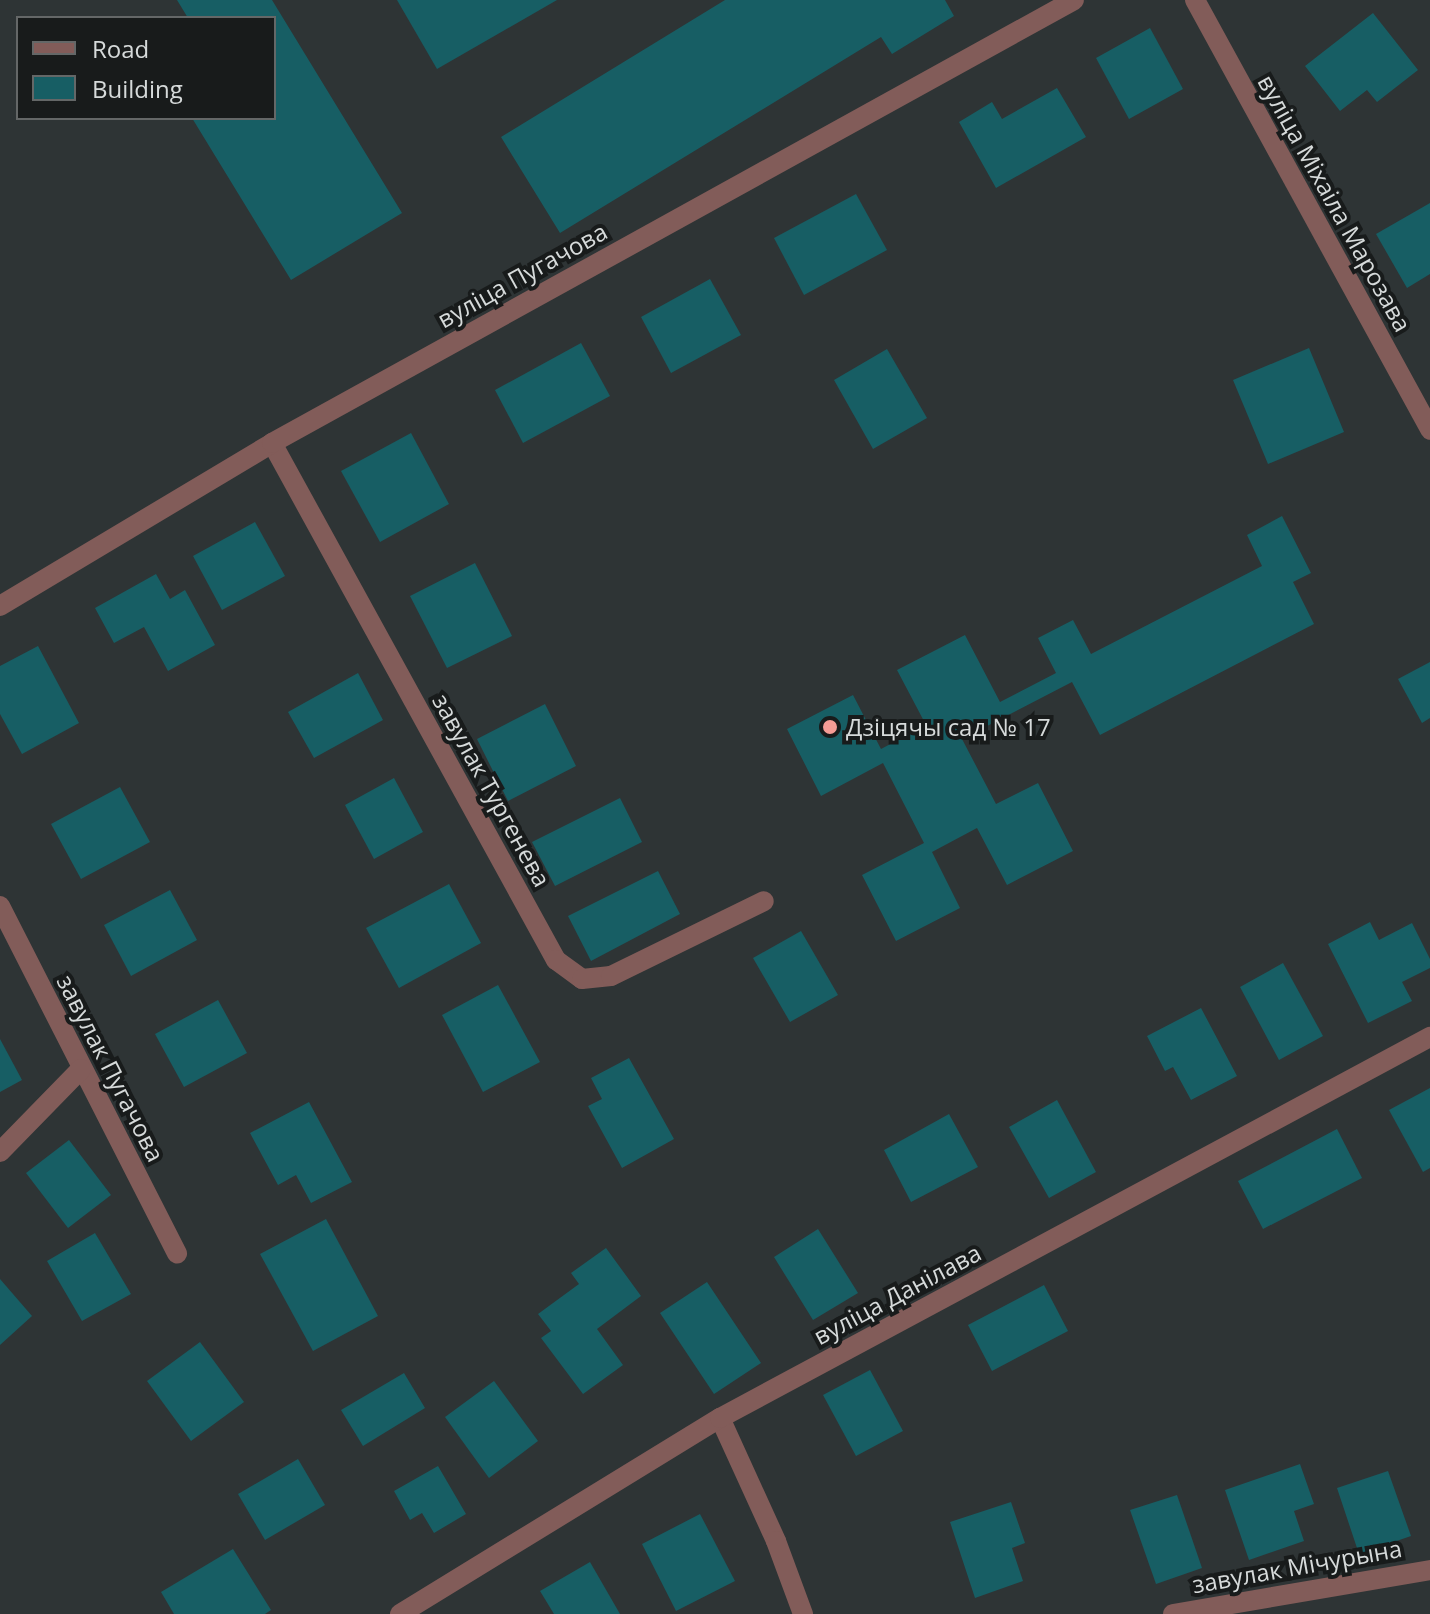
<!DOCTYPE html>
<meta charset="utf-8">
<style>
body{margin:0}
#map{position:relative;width:1430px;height:1614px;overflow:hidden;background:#2e3435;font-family:"Open Sans",sans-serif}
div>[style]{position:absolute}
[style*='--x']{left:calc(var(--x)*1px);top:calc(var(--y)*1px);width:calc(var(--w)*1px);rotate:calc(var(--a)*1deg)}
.building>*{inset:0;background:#175e64}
.minor>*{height:20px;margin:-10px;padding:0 10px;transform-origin:10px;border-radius:10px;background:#825c59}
.dots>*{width:22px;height:22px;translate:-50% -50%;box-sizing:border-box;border:4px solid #181b1b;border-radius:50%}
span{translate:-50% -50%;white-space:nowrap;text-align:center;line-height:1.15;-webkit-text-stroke:8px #181b1b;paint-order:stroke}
.street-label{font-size:24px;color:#d6dada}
.poi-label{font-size:24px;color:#d6dada}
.left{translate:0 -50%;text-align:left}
.legend{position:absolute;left:16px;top:16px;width:260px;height:104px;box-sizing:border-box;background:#181b1b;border:2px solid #646767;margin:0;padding:10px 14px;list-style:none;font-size:24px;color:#d6dada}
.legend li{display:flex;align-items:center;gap:16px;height:40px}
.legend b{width:40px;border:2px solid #646767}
</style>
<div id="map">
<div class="building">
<div style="clip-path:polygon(177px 0,272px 0,402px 213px,291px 280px,192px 118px,274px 118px,274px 18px,188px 18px)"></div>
<div style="clip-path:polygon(397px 0,557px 0,437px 69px)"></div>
<div style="clip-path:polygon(725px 0,945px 0,954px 16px,892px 54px,881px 37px,560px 233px,501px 137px)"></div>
<div style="clip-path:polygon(1373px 13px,1418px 70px,1377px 102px,1367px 90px,1340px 111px,1305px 66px)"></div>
<div style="clip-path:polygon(1150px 28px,1183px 89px,1129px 119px,1096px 58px)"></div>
<div style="clip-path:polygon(1057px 88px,1086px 137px,996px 188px,959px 122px,992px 102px,1002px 119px)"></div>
<div style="clip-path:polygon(856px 194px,887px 250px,804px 295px,774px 238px)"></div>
<div style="clip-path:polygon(1430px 203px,1430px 274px,1407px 288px,1376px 234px)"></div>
<div style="clip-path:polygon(710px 279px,741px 335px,671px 373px,641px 317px)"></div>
<div style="clip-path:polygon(581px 343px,610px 396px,523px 443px,495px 390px)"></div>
<div style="clip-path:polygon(1309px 348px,1344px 432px,1268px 464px,1233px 380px)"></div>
<div style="clip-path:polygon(887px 349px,927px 418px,873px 449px,834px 380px)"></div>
<div style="clip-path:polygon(411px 433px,449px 504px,380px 542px,341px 471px)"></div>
<div style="clip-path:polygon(1282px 516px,1311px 573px,1293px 582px,1314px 624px,1100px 735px,1072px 682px,962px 739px,996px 804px,1038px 783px,1073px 851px,1007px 885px,977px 828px,932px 852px,960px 908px,896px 941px,862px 875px,924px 843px,883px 763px,821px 796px,787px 729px,853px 695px,881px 749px,926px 725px,897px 670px,965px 635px,1000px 702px,1056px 673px,1038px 638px,1073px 620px,1091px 654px,1262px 566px,1247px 535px)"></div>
<div style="clip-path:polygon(255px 522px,285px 576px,222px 610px,193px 556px)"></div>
<div style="clip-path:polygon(475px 563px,512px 636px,447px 668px,410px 596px)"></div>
<div style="clip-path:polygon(156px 574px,170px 599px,185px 590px,215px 645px,168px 671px,144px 627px,114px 643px,95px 608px)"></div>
<div style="clip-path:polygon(38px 646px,79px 723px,22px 754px,0 714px,0 666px)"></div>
<div style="clip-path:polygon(1430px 662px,1430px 718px,1422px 723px,1398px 679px)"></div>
<div style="clip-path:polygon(358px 673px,383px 720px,314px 758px,288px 712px)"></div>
<div style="clip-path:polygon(545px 704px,576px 766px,508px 801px,477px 739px)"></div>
<div style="clip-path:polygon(394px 778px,423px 832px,374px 859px,345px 805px)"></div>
<div style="clip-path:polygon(120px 787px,150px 842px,81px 879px,51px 824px)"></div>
<div style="clip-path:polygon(620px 798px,642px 842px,555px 886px,532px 842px)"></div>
<div style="clip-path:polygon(658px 871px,680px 914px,591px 961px,568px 916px)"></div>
<div style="clip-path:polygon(449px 884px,481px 943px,399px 988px,366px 928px)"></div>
<div style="clip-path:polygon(170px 890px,197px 940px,131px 976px,104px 925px)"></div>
<div style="clip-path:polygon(1370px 922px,1379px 940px,1412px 923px,1430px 959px,1430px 968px,1402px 982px,1412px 1001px,1368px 1023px,1328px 944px)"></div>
<div style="clip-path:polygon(801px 931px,838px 995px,790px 1022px,753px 958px)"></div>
<div style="clip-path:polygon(1283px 963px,1323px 1036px,1279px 1060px,1240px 987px)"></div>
<div style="clip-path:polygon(498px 985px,540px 1062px,483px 1092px,442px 1015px)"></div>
<div style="clip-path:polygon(218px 1000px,247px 1053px,184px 1087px,155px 1034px)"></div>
<div style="clip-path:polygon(1201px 1008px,1237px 1076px,1191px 1100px,1173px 1067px,1165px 1071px,1147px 1036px)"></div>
<div style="clip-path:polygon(0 1039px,22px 1080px,0 1092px)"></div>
<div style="clip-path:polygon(629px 1058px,674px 1139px,622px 1168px,588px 1106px,602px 1099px,591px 1078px)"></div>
<div style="clip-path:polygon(1430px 1088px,1430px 1168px,1423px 1172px,1389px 1110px)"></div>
<div style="clip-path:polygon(1057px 1100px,1096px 1172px,1049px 1198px,1009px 1127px)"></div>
<div style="clip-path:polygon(309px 1102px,352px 1182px,311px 1203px,296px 1175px,278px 1185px,250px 1133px)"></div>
<div style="clip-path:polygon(949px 1114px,978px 1167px,911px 1202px,884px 1150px)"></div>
<div style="clip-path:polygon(1337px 1129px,1362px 1178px,1263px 1229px,1238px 1181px)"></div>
<div style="clip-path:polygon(69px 1140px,111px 1195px,68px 1228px,26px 1173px)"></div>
<div style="clip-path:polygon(326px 1219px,378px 1316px,313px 1351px,260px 1254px)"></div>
<div style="clip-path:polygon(818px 1229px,858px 1293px,813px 1320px,774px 1257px)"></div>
<div style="clip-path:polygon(95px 1233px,131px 1294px,82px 1321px,47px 1261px)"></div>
<div style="clip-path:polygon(606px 1248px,641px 1296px,597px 1329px,623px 1365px,583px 1394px,541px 1338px,551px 1331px,538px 1314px,579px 1284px,571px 1273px)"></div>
<div style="clip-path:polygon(0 1279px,32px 1316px,0 1345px)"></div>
<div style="clip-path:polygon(707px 1282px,761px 1363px,714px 1394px,660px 1313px)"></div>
<div style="clip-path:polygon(1044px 1285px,1068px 1331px,992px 1371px,968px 1325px)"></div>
<div style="clip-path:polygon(200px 1342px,244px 1402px,191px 1441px,147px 1381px)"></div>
<div style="clip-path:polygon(870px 1370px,903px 1431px,856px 1456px,823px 1395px)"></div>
<div style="clip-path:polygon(404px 1373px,425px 1408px,363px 1446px,341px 1410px)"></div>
<div style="clip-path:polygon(494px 1381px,538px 1441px,489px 1478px,445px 1417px)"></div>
<div style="clip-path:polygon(298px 1459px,325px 1505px,265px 1540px,238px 1494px)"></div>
<div style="clip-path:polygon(1300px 1464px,1314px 1504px,1294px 1511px,1304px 1541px,1249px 1560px,1225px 1490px)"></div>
<div style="clip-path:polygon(438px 1466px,466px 1514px,434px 1533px,422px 1513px,410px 1520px,394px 1491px)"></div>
<div style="clip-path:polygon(1388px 1471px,1411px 1536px,1359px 1554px,1337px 1488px)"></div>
<div style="clip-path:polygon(1177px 1495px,1202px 1568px,1156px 1584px,1130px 1510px)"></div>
<div style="clip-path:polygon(1011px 1502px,1025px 1543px,1012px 1548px,1023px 1581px,975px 1598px,950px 1522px)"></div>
<div style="clip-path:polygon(700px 1514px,735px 1581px,676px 1611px,642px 1544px)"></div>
<div style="clip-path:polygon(233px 1549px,271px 1610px,265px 1614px,174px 1614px,161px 1592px)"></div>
<div style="clip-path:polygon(590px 1562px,620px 1614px,554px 1614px,540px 1591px)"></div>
</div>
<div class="minor">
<div style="--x:1195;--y:0;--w:490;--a:61.3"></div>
<div style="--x:272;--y:443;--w:590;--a:61.22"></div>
<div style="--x:556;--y:960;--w:32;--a:36"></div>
<div style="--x:582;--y:979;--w:29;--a:-6"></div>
<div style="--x:611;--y:976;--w:170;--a:-26.1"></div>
<div style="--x:0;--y:606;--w:317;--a:-30.9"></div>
<div style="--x:272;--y:443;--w:916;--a:-28.91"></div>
<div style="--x:0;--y:906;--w:390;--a:63"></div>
<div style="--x:0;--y:1152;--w:116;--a:-45.7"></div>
<div style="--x:720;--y:1418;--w:135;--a:65.5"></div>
<div style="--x:776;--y:1541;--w:78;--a:69.7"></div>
<div style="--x:400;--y:1614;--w:375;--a:-31.5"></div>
<div style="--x:720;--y:1418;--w:806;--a:-28.22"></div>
<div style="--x:1173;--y:1614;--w:261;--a:-9.7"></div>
</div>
<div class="dots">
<div style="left:830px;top:727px;background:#f59c95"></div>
</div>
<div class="street-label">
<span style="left:1335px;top:203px;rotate:61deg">вуліца Міхаіла Марозава</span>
<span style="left:522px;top:275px;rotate:-29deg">вуліца Пугачова</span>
<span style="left:492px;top:790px;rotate:61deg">завулак Тургенева</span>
<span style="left:111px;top:1068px;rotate:63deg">завулак Пугачова</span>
<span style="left:897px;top:1294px;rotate:-28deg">вуліца Данілава</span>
<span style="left:1297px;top:1566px;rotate:-10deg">завулак Мічурына</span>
</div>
<div class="poi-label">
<span class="left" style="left:846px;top:727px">Дзіцячы сад № 17</span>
</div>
<ul class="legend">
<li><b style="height:10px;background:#825c59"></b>Road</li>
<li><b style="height:22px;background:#175e64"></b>Building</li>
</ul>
</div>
